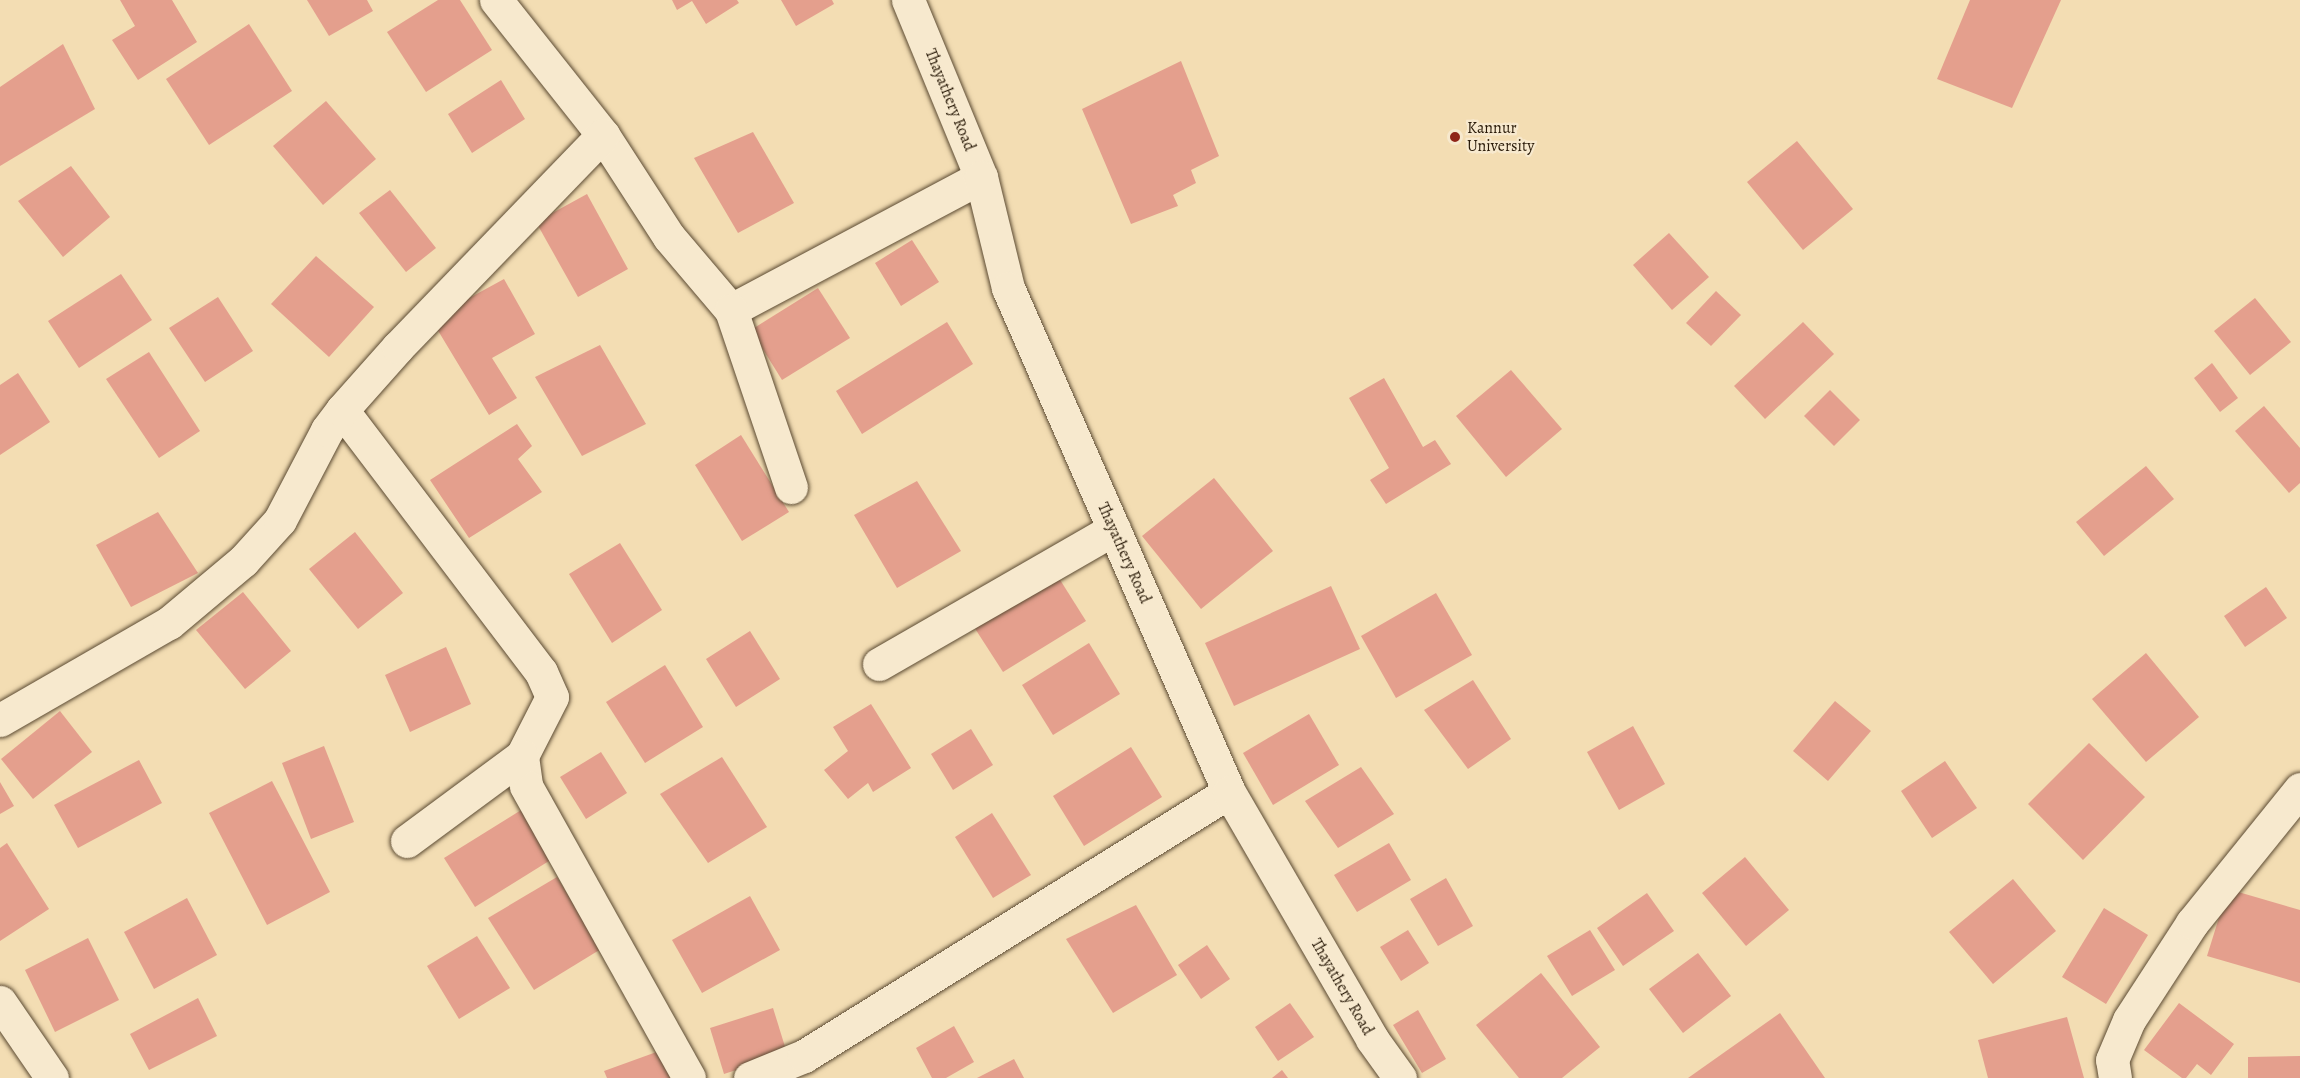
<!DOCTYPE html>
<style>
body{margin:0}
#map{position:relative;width:2300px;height:1078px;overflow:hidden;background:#f3ddb3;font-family:Alegreya,serif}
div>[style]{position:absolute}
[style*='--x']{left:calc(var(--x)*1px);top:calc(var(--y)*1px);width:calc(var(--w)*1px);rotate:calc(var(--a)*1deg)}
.building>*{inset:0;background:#e49f8d}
.roads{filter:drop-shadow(0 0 2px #5b4a32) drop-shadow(0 0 2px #5b4a32)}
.street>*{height:33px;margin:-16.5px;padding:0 16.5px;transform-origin:16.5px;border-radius:16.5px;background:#f7e9ce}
.secondary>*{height:33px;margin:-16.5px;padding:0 16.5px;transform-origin:16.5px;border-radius:16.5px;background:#f7e9ce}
.dots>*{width:16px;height:16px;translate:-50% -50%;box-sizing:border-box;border:3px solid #f7e9ce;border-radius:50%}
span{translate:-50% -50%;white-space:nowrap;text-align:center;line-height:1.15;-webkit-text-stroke:4.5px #f7e9ce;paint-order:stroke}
.street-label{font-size:16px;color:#281907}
.poi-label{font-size:16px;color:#281907}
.left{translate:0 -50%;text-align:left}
</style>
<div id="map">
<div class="building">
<div style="clip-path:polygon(120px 0,172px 0,197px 42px,138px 80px,112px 40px,135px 26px)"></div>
<div style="clip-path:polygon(307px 0,367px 0,373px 11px,329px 36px)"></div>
<div style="clip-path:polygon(438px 0,460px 0,492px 50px,426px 92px,387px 32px)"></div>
<div style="clip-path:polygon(672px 0,737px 0,739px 3px,706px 24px,692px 1px,677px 10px)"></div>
<div style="clip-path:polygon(781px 0,832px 0,834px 4px,796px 26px)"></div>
<div style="clip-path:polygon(1970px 0,2061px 0,2012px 108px,1937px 79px)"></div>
<div style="clip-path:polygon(249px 24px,292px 91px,209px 145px,166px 79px)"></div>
<div style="clip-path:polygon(63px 44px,95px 109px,0 166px,0 87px)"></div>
<div style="clip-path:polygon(1181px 61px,1219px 156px,1191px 170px,1196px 183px,1173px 195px,1178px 206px,1131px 224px,1082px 109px)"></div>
<div style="clip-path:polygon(501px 80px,525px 119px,472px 153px,448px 114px)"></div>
<div style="clip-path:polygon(326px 101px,376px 159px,323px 205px,273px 146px)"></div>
<div style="clip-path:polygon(753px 132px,794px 203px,738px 233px,694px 158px)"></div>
<div style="clip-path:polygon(1797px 141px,1853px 209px,1803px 250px,1747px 182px)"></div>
<div style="clip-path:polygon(71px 166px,110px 217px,63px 257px,18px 201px)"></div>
<div style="clip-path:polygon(390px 190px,436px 248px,406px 272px,359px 213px)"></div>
<div style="clip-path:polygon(587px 194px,628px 269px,578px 297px,536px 222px)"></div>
<div style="clip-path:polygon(1669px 233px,1709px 277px,1672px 310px,1633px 265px)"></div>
<div style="clip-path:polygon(912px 240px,939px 282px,901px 306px,875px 263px)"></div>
<div style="clip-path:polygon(316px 256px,374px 307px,329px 357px,271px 304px)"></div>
<div style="clip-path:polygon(121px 274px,152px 320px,79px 368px,48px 321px)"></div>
<div style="clip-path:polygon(504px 279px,535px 334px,492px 358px,517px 398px,489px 415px,431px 319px)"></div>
<div style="clip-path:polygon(818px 288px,850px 338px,782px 380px,751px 330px)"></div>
<div style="clip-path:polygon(1716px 291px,1741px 315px,1711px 346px,1686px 323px)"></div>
<div style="clip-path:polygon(218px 297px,253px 351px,205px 382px,169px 328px)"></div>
<div style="clip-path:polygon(2255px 298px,2291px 342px,2250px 375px,2214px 331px)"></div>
<div style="clip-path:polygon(947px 322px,973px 364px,862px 434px,836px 391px)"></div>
<div style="clip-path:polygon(1803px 322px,1834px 354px,1765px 419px,1734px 386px)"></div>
<div style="clip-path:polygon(600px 345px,646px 424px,582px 456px,535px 377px)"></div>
<div style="clip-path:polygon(149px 352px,200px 431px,159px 458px,106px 379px)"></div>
<div style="clip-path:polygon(2212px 363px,2238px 398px,2220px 412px,2194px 378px)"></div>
<div style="clip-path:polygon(1511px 370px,1562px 429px,1506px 477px,1456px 416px)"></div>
<div style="clip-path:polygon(18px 373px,50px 422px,0 455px,0 385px)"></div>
<div style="clip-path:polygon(1384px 378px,1423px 447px,1435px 440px,1451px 464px,1386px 504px,1370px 480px,1389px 468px,1349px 398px)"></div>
<div style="clip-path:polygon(1830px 390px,1860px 420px,1834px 446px,1804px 416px)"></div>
<div style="clip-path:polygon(2264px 406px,2300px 448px,2300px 483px,2289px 493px,2235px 431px)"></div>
<div style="clip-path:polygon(517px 424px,532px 446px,518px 459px,542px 492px,469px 538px,430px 480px)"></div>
<div style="clip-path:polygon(741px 435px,789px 512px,742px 541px,695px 465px)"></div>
<div style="clip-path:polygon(2146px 466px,2174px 499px,2104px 556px,2076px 522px)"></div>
<div style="clip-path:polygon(1214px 478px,1273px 551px,1201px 609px,1142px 536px)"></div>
<div style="clip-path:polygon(917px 481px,961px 551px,897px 588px,854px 515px)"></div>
<div style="clip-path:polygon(158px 512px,198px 573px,131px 607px,96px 545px)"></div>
<div style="clip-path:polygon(355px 532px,403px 593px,358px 629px,309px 569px)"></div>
<div style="clip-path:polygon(620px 543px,662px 610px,612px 643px,569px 574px)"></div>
<div style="clip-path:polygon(1057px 575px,1086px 621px,1003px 672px,974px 627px)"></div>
<div style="clip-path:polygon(1331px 586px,1360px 649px,1234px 706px,1205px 643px)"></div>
<div style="clip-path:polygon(2266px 587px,2287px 618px,2245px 647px,2224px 616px)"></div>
<div style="clip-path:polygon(243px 592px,291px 651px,245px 689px,196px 630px)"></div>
<div style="clip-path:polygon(1436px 593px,1472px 655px,1396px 698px,1361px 636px)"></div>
<div style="clip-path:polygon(750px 631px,780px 679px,736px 707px,706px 659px)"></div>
<div style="clip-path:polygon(1089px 643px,1120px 694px,1053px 735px,1022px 685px)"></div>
<div style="clip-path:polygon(446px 647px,471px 704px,410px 732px,385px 675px)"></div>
<div style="clip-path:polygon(2146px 653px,2199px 717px,2146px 762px,2092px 699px)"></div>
<div style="clip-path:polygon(665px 665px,703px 727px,645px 763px,606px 702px)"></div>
<div style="clip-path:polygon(1473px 680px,1511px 739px,1468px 769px,1424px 710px)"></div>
<div style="clip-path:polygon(1835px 701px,1871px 731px,1828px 781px,1793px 751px)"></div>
<div style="clip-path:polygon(871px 704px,911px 768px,873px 792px,868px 783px,848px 799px,824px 770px,848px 751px,833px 727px)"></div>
<div style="clip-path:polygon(60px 711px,92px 752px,33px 799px,1px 759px)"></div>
<div style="clip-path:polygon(1309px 714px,1339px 765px,1273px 805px,1243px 753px)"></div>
<div style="clip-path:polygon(1633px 726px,1665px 784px,1619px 810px,1587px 752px)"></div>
<div style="clip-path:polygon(971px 729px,993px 765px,953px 790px,931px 754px)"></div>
<div style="clip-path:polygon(2089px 743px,2145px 797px,2083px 860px,2028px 804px)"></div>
<div style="clip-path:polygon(324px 746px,354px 822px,311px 839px,282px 763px)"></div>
<div style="clip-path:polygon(1131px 747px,1162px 797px,1084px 846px,1053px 796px)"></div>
<div style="clip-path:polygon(601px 752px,627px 793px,586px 819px,560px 777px)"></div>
<div style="clip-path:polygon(722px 757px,767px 827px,708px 863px,660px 794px)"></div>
<div style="clip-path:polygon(139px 760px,162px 803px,78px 848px,54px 805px)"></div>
<div style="clip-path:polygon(1945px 761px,1977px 808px,1932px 838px,1901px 791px)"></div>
<div style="clip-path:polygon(1361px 767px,1394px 814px,1338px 848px,1305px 801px)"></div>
<div style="clip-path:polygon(272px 781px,330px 892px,267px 925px,209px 813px)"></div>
<div style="clip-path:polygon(0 782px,14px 806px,0 814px)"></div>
<div style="clip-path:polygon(526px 807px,557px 856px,475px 907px,444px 858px)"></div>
<div style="clip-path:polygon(992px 813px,1031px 875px,993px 898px,955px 837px)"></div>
<div style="clip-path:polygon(7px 843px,49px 909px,0 941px,0 848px)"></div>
<div style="clip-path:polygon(1389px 843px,1411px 880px,1357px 912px,1334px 875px)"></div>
<div style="clip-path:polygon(1745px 857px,1789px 910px,1746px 946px,1702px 893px)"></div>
<div style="clip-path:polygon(557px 877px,601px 949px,534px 990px,488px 918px)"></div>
<div style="clip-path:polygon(1446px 878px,1473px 926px,1438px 946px,1410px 899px)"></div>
<div style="clip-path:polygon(2013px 879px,2056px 931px,1993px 984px,1949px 932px)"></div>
<div style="clip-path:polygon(2228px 889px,2300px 910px,2300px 983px,2207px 956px)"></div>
<div style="clip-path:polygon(1647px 893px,1674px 931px,1623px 966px,1597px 928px)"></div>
<div style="clip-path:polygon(750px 896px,780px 950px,702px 993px,672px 940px)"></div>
<div style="clip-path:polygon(187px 898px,217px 955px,154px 989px,124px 932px)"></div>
<div style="clip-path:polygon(1136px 905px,1177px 975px,1113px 1013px,1066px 939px)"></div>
<div style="clip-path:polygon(2104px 908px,2148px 935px,2106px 1004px,2062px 977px)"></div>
<div style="clip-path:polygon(1408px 930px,1429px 963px,1401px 981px,1380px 947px)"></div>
<div style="clip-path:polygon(1590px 930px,1615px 970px,1572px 996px,1547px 956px)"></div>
<div style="clip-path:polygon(477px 936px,510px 988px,459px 1019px,427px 966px)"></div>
<div style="clip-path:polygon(88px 938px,119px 1000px,55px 1032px,25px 970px)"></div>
<div style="clip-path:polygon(1207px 945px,1230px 979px,1201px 999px,1178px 965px)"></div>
<div style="clip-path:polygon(1698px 953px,1731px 996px,1683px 1033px,1649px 989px)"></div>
<div style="clip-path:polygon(1541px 973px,1600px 1047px,1562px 1078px,1519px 1078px,1476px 1025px)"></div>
<div style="clip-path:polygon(198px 998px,217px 1036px,149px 1070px,130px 1034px)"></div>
<div style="clip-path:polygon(1290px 1003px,1314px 1037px,1278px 1061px,1255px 1027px)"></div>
<div style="clip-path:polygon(2179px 1003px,2234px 1044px,2211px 1075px,2197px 1064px,2186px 1078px,2182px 1078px,2144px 1050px)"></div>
<div style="clip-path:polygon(773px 1008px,787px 1053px,724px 1074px,710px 1028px)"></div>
<div style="clip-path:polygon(1418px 1010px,1446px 1059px,1422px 1073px,1393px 1025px)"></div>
<div style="clip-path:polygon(1780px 1013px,1825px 1078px,1688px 1078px)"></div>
<div style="clip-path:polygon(2067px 1017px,2084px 1078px,1988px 1078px,1978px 1040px)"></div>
<div style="clip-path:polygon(954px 1026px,974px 1062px,946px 1078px,932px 1078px,916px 1048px)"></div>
<div style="clip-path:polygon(662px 1050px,672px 1078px,607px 1078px,604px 1071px)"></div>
<div style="clip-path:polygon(2300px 1056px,2300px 1078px,2248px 1078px,2248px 1057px)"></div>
<div style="clip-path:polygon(1014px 1059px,1024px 1078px,977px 1078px)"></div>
<div style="clip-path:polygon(1282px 1070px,1288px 1078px,1272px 1078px)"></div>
</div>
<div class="roads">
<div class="street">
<div style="--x:496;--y:0;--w:172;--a:51.6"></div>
<div style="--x:603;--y:135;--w:121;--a:57.1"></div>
<div style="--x:669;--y:237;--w:96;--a:49.7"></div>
<div style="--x:731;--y:310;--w:283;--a:-28"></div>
<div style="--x:731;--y:310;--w:187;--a:71.3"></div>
<div style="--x:342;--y:410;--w:329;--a:52.8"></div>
<div style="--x:541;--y:672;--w:27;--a:66"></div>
<div style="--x:552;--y:697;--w:66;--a:117"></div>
<div style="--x:522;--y:756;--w:30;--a:82"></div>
<div style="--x:526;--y:786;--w:334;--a:60.8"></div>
<div style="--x:879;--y:664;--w:271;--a:-29.9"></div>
<div style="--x:0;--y:720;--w:195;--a:-29.9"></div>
<div style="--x:169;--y:623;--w:97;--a:-40"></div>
<div style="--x:243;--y:561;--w:55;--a:-47.9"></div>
<div style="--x:280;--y:520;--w:102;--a:-62.4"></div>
<div style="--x:327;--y:430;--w:25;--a:-53"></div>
<div style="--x:342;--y:410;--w:84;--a:-48.4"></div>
<div style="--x:398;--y:347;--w:295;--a:-46"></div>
<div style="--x:407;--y:841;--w:143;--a:-36.5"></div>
<div style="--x:0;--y:1002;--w:92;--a:55.6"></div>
<div style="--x:750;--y:1078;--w:58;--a:-22.2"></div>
<div style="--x:804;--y:1056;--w:500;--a:-31.85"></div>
<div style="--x:2115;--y:1078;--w:18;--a:-99"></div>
<div style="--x:2112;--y:1060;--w:43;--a:-67"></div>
<div style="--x:2129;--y:1020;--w:116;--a:-57"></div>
<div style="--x:2192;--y:923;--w:172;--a:-51.1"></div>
</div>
<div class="secondary">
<div style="--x:908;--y:0;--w:191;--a:67.6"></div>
<div style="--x:981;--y:177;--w:114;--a:76.3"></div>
<div style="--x:1008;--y:288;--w:550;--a:66.32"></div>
<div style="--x:1229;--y:792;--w:285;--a:59.9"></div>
<div style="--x:1372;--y:1039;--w:48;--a:54.3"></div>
</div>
</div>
<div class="dots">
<div style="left:1455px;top:137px;background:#8f2418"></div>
</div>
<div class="street-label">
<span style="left:950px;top:100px;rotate:68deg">Thayathery Road</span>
<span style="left:1124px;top:553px;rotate:66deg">Thayathery Road</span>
<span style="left:1342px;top:987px;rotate:60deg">Thayathery Road</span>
</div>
<div class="poi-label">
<span class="left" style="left:1467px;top:137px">Kannur<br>University</span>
</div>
</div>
